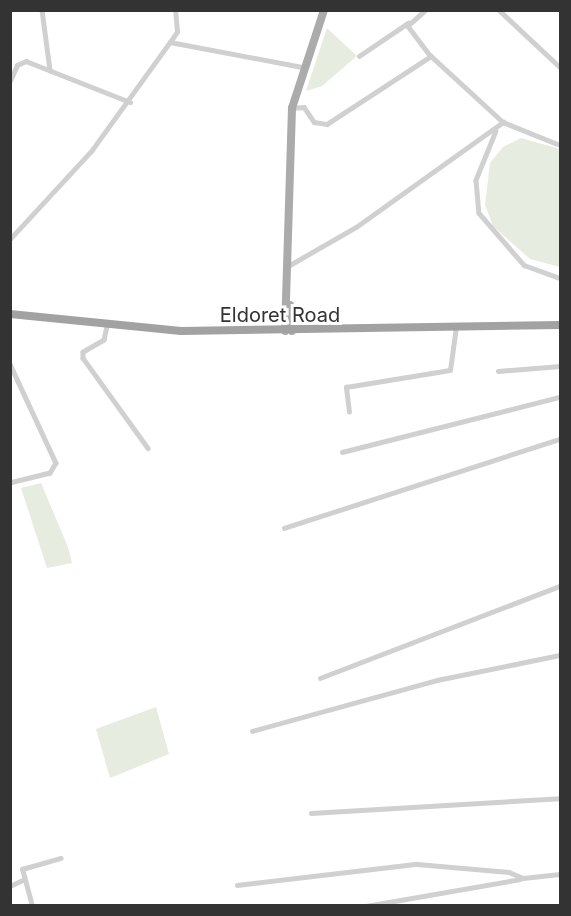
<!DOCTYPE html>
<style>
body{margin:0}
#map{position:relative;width:571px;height:916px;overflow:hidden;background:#fff;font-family:Inter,sans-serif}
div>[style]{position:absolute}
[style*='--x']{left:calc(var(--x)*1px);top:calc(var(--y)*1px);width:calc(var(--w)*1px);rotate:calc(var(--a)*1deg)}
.green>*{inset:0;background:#e6ecdf}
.minor>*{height:4.5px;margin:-2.25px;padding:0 2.25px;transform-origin:2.25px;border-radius:2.25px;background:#d0d0d0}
.primary>*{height:8px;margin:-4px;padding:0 4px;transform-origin:4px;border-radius:4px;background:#ababab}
.trunk>*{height:8px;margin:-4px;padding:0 4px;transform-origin:4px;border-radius:4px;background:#a2a2a2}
span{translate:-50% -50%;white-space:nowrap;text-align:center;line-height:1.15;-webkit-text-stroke:6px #fff;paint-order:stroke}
.street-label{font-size:20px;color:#333}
.frame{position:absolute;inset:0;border:12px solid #333;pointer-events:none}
</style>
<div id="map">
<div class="green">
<div style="clip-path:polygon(327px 28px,357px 56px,322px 86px,306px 91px)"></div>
<div style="clip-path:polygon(521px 138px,560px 149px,560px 267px,530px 259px,493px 226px,485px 205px,490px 163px,503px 147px)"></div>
<div style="clip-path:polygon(41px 483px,68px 547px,72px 563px,47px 568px,21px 488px)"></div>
<div style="clip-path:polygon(156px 707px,169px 754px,110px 778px,96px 729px)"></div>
</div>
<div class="minor">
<div style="--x:42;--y:10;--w:61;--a:82.4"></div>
<div style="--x:426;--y:10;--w:24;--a:138"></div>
<div style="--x:408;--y:26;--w:38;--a:53"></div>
<div style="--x:431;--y:56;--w:98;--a:42.5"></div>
<div style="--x:503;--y:122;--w:61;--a:22"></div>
<div style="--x:499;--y:10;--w:83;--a:43.1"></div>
<div style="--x:170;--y:42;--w:12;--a:-55"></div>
<div style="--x:177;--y:32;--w:22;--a:-95"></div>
<div style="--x:359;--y:56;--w:59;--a:-34"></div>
<div style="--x:10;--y:81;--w:17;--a:-66"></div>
<div style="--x:17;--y:65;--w:10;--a:-24"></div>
<div style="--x:26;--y:61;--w:112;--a:21.5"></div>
<div style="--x:292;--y:108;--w:12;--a:-5"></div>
<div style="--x:304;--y:107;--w:18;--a:56"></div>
<div style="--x:314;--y:122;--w:13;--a:9"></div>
<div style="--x:327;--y:124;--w:124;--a:-33.2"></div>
<div style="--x:496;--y:131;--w:53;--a:112.2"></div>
<div style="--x:476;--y:180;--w:33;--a:85"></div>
<div style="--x:479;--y:213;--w:69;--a:49.1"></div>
<div style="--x:524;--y:265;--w:38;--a:20"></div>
<div style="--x:10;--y:239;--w:121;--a:-47.3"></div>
<div style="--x:92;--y:150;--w:133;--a:-54.2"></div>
<div style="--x:170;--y:42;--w:134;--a:10.7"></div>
<div style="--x:288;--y:266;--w:78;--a:-29.8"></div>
<div style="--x:356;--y:227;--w:181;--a:-35.5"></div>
<div style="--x:107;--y:326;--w:14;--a:102"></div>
<div style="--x:104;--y:340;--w:24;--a:150"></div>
<div style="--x:83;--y:352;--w:6;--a:90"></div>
<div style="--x:83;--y:358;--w:111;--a:54.2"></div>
<div style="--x:10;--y:364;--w:109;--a:65.1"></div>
<div style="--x:56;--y:463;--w:12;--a:121"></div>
<div style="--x:50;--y:473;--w:41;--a:166"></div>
<div style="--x:498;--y:371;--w:62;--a:-4.6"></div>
<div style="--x:349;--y:412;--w:25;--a:-97"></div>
<div style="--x:346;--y:387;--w:105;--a:-9.3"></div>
<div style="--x:450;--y:370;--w:43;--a:-82.1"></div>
<div style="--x:342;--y:452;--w:225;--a:-14.2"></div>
<div style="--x:284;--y:528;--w:290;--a:-17.9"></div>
<div style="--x:320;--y:678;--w:257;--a:-21"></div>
<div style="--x:252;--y:731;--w:192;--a:-15.4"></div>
<div style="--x:437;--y:680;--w:126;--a:-11.5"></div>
<div style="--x:311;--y:813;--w:249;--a:-3.4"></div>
<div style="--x:237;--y:885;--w:181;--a:-6.7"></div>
<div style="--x:417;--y:864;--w:92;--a:5"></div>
<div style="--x:509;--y:872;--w:15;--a:23"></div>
<div style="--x:523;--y:878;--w:37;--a:-6"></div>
<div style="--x:10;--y:886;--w:14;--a:-25"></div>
<div style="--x:32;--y:906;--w:38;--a:-105"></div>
<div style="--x:22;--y:869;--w:40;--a:-16"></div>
<div style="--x:366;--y:906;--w:156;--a:-9.9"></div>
</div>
<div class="primary">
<div style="--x:290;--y:305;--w:26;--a:86"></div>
<div style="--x:285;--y:331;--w:223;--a:-88.2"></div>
<div style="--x:292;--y:108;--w:103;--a:-71.9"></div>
</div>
<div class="trunk">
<div style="--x:10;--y:314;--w:172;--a:5.7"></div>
<div style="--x:181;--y:331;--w:379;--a:-0.9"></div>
</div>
<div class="street-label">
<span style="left:280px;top:315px">Eldoret Road</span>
</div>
<div class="frame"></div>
</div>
